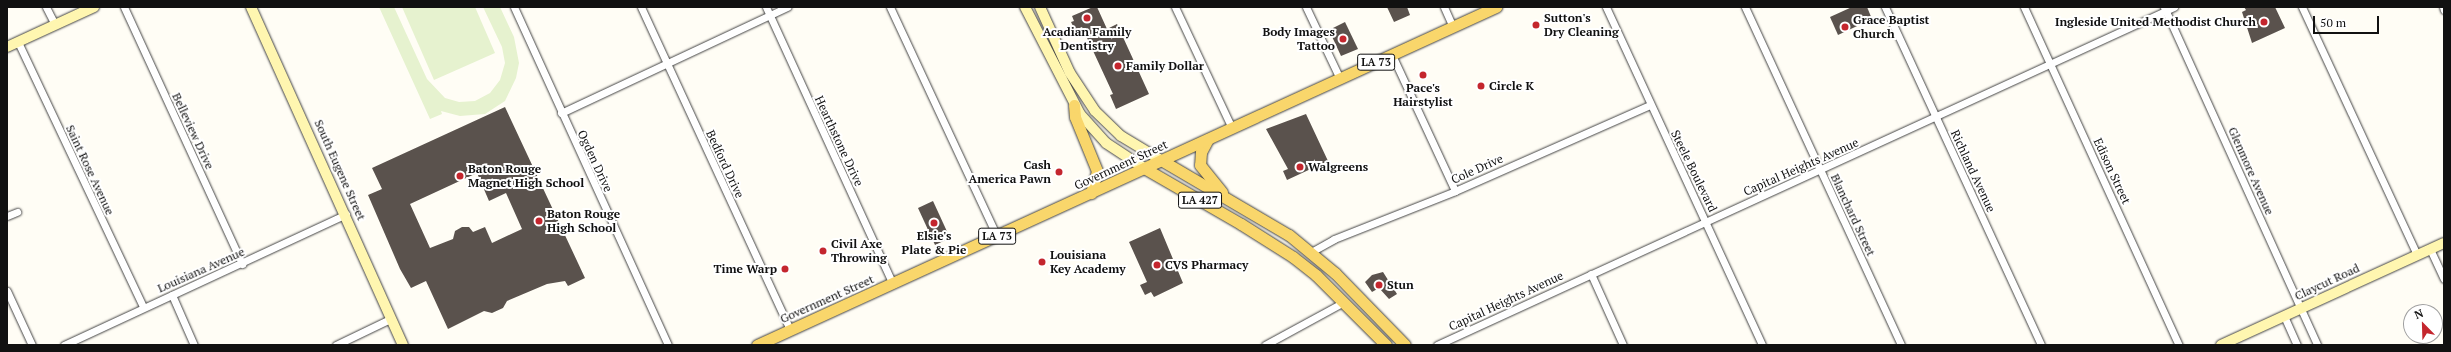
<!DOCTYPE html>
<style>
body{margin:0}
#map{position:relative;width:2451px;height:352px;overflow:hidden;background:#fffdf5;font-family:"PT Serif",serif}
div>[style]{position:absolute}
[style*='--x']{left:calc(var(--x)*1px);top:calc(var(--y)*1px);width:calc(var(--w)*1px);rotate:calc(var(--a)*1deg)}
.pitch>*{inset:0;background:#e6f2cf}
.building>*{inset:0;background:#5a524d}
.roads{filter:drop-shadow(0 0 1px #444) drop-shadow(0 0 1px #444)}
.street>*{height:7px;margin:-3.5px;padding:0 3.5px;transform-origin:3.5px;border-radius:3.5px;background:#fff}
.secondary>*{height:10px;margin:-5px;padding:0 5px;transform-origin:5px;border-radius:5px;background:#fff6b0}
.primary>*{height:11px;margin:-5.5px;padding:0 5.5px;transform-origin:5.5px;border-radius:5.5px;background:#f9d66b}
.dots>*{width:11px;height:11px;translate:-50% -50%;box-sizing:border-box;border:2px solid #fff;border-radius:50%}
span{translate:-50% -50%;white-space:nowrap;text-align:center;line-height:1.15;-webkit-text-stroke:4px #fff;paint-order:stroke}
.shield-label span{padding:1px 3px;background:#fff;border:1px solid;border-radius:3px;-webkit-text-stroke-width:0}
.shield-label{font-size:11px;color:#111;font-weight:700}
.poi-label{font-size:12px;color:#111;font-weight:700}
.left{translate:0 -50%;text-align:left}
.right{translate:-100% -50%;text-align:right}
.street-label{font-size:12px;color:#111}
.frame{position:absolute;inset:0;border:8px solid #111;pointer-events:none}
.north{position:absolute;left:2403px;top:304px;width:40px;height:40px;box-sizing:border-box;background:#fff;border:1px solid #a0a0a0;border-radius:50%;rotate:337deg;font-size:11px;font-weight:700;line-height:16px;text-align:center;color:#111}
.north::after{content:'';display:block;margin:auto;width:14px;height:18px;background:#c4262e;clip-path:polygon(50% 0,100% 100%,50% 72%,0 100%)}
.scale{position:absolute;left:2313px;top:16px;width:66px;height:18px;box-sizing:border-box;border:2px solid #111;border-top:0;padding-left:5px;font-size:12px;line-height:14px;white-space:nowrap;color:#111;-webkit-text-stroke:3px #fff;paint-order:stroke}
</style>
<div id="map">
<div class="pitch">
<div style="clip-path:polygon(379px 7px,394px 7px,427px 79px,445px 98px,459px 102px,475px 101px,490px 93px,500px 80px,505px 63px,502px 47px,483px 7px,500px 7px,514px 37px,519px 63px,516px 78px,505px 101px,485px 114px,460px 116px,441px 111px,442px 114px,430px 119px)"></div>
<div style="clip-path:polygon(402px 7px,475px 7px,495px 53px,434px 80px)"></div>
</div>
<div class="building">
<div style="clip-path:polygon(1093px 7px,1097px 7px,1107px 29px,1117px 24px,1149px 94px,1116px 109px,1110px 95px,1113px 94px,1082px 27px,1075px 30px,1071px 22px,1074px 21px,1072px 16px)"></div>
<div style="clip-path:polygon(1387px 7px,1407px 7px,1410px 15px,1394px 22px)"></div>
<div style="clip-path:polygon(1852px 7px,1867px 7px,1872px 19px,1838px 35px,1830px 17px)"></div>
<div style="clip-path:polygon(2244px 7px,2275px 7px,2285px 28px,2252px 43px,2242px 12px,2246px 10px)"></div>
<div style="clip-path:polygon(1345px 22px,1358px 49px,1341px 56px,1329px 30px)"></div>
<div style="clip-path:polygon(evenodd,505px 107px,585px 278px,568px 286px,565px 281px,547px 284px,507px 301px,503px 308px,492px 313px,484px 311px,448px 329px,426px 281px,411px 288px,400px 269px,368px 195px,382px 189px,372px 168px,505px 107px,477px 173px,489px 201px,506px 193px,522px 229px,492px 243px,485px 227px,473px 232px,469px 227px,462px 227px,455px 231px,453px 239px,430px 248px,410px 204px,477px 173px)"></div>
<div style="clip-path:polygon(1306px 114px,1328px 161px,1287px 180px,1283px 171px,1288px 169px,1266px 129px)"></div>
<div style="clip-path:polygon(933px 201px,950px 238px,935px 245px,918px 208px)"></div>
<div style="clip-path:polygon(1160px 228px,1183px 283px,1154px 297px,1151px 292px,1145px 295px,1140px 285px,1147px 282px,1129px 242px)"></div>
<div style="clip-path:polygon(1383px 272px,1397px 294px,1389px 299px,1379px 288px,1372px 292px,1365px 282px,1372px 275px)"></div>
</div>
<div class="roads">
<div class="street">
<div style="--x:46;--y:7;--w:20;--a:63"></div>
<div style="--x:124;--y:7;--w:283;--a:65.3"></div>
<div style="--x:514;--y:7;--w:371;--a:65.5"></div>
<div style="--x:641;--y:7;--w:356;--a:65.2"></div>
<div style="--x:766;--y:7;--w:305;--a:65.4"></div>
<div style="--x:890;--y:7;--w:253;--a:65"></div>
<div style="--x:1175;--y:7;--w:134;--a:64.8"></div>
<div style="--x:1306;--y:7;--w:80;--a:64.7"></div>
<div style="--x:1444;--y:7;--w:22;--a:66"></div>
<div style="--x:1606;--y:7;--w:372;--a:65.2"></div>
<div style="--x:1745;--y:7;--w:372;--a:65.2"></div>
<div style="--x:1885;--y:7;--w:372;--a:65.2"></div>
<div style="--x:2024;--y:7;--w:372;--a:65.4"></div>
<div style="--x:2164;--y:7;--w:371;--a:65.6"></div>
<div style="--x:2302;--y:7;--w:273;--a:65.1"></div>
<div style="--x:2443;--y:7;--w:3;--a:72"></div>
<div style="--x:18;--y:42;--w:293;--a:64.7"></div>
<div style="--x:1392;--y:55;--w:150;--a:65.1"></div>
<div style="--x:561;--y:113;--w:250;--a:-25.1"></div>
<div style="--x:7;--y:216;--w:11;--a:-22"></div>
<div style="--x:2430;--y:249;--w:33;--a:65"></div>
<div style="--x:1311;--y:252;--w:26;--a:-29"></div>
<div style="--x:1334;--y:239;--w:130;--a:-21.6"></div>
<div style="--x:1455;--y:191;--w:213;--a:-23.8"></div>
<div style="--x:1591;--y:274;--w:78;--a:65.7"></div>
<div style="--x:7;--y:291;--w:60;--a:65.2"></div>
<div style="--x:172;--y:295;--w:55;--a:66.3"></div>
<div style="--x:2284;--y:316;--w:32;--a:66"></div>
<div style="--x:64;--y:345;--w:311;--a:-24.9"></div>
<div style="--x:336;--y:345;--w:60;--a:-25.7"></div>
<div style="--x:1265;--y:345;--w:90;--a:-28.6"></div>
<div style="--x:1437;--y:345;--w:811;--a:-24.64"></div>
</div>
<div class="secondary">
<div style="--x:251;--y:7;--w:371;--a:65.8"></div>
<div style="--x:1025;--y:7;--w:120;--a:62.8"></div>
<div style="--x:1080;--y:114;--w:39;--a:48"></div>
<div style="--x:1106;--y:143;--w:45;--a:33.3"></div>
<div style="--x:1040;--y:7;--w:72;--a:65.6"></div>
<div style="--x:1070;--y:73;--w:45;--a:56.7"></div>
<div style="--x:1095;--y:111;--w:36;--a:44"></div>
<div style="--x:1121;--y:136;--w:47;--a:31"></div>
<div style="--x:7;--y:47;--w:96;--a:-24.7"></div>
<div style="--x:2221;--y:345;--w:245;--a:-24.6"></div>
</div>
<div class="primary">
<div style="--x:1074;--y:105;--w:12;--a:85"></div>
<div style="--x:1075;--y:117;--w:58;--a:67.8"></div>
<div style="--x:1097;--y:171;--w:23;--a:105"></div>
<div style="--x:1208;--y:139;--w:15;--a:118"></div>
<div style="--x:1201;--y:152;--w:13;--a:94"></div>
<div style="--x:1200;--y:165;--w:35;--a:51"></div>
<div style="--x:1161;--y:160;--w:148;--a:30.4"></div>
<div style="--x:1289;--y:235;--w:60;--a:39.6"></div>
<div style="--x:1335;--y:273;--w:100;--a:45.8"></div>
<div style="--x:1144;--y:168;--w:112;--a:30"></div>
<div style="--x:1241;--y:224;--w:62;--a:32.4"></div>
<div style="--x:1293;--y:257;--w:29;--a:38"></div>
<div style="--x:1316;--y:275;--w:99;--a:45"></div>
<div style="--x:757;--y:345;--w:813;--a:-24.58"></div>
</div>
</div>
<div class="dots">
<div style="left:1087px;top:18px;background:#c4262e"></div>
<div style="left:2264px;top:22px;background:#c4262e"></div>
<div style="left:1536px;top:25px;background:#c4262e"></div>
<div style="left:1845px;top:27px;background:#c4262e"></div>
<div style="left:1343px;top:39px;background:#c4262e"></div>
<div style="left:1118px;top:66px;background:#c4262e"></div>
<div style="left:1423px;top:75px;background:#c4262e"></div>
<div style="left:1481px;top:86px;background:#c4262e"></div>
<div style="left:1300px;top:167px;background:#c4262e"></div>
<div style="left:1059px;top:172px;background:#c4262e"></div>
<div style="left:460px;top:176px;background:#c4262e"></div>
<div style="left:539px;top:221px;background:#c4262e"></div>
<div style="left:934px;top:223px;background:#c4262e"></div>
<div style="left:823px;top:251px;background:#c4262e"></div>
<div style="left:1042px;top:262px;background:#c4262e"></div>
<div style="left:1157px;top:265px;background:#c4262e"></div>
<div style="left:785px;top:269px;background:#c4262e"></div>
<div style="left:1379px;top:285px;background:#c4262e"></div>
</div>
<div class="shield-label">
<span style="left:1376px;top:62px">LA 73</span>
<span style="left:1200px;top:200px">LA 427</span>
<span style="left:997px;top:236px">LA 73</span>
</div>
<div class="poi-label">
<span class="left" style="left:1544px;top:25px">Sutton's<br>Dry Cleaning</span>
<span class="left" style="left:1853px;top:27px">Grace Baptist<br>Church</span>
<span class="right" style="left:2256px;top:22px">Ingleside United Methodist Church</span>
<span style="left:1087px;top:39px">Acadian Family<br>Dentistry</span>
<span class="right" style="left:1335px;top:39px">Body Images<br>Tattoo</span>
<span class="left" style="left:1126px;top:66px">Family Dollar</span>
<span class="left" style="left:1489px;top:86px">Circle K</span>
<span style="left:1423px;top:95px">Pace's<br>Hairstylist</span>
<span class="right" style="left:1051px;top:172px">Cash<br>America Pawn</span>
<span class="left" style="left:1308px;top:167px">Walgreens</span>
<span class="left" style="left:468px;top:176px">Baton Rouge<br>Magnet High School</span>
<span class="left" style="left:547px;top:221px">Baton Rouge<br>High School</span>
<span style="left:934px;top:243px">Elsie's<br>Plate &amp; Pie</span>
<span class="left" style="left:831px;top:251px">Civil Axe<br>Throwing</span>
<span class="left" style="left:1050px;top:262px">Louisiana<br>Key Academy</span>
<span class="left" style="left:1165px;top:265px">CVS Pharmacy</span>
<span class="right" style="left:777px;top:269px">Time Warp</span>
<span class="left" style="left:1387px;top:285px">Stun</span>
</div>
<div class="street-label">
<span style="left:193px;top:131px;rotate:65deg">Belleview Drive</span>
<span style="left:839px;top:141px;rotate:65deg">Hearthstone Drive</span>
<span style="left:595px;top:161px;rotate:65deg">Ogden Drive</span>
<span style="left:725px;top:164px;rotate:65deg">Bedford Drive</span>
<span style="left:1121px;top:165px;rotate:-25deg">Government Street</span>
<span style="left:1801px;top:167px;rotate:-24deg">Capital Heights Avenue</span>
<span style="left:1477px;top:169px;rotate:-24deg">Cole Drive</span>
<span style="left:90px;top:170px;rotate:65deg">Saint Rose Avenue</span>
<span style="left:340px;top:170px;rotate:66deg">South Eugene Street</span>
<span style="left:1694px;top:171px;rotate:64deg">Steele Boulevard</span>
<span style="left:1973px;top:171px;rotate:65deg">Richland Avenue</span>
<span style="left:2112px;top:171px;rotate:65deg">Edison Street</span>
<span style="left:2251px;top:171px;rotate:66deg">Glenmore Avenue</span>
<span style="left:1853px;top:215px;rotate:65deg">Blanchard Street</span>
<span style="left:201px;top:270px;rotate:-24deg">Louisiana Avenue</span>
<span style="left:2327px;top:282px;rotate:-25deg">Claycut Road</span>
<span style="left:827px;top:299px;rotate:-24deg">Government Street</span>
<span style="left:1506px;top:301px;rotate:-25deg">Capital Heights Avenue</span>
</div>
<div class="frame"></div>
<div class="north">N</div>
<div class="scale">50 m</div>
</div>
